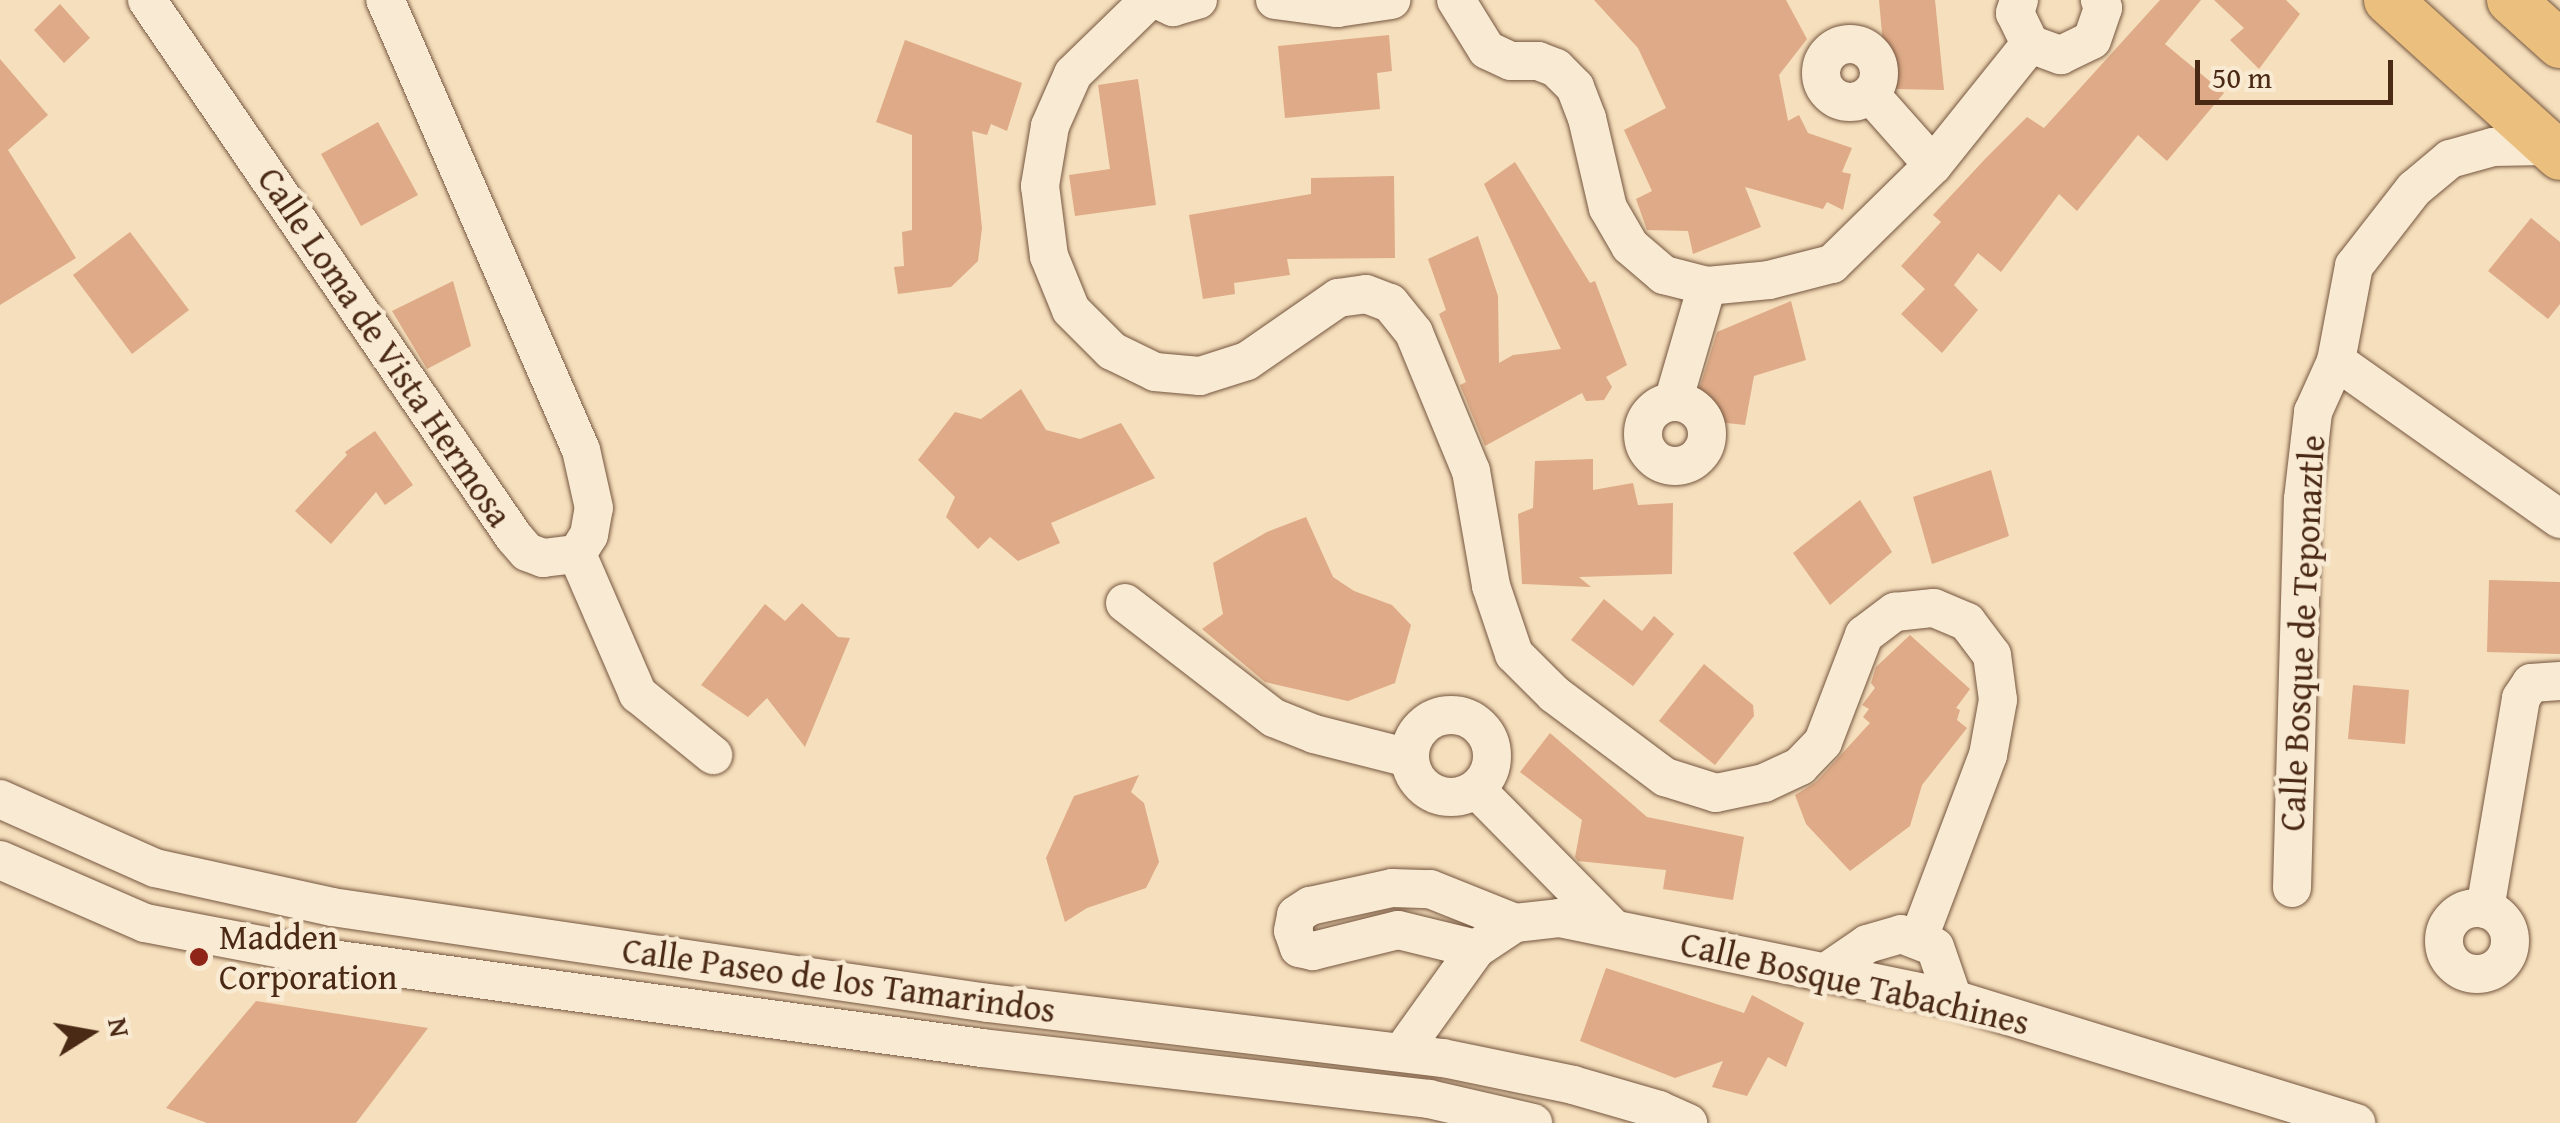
<!DOCTYPE html>
<style>
body{margin:0}
#map{position:relative;width:2560px;height:1123px;overflow:hidden;background:#f6dfbc;font-family:"Gentium Book Plus",serif}
div>[style]{position:absolute}
[style*='--x']{left:calc(var(--x)*1px);top:calc(var(--y)*1px);width:calc(var(--w)*1px);rotate:calc(var(--a)*1deg)}
.building>*{inset:0;background:#deaa87}
.roads{filter:drop-shadow(0 0 2px #75563f) drop-shadow(0 0 2px #75563f)}
.minor>*{height:38px;margin:-19px;padding:0 19px;transform-origin:19px;border-radius:19px;background:#f9ead3}
.minor>.ring{margin:-19px;padding:0;box-sizing:content-box;background:none;border:38px solid #f9ead3;border-radius:50%}
.major>*{height:48px;margin:-24px;padding:0 24px;transform-origin:24px;border-radius:24px;background:#ebc07e}
.dots>*{width:28px;height:28px;translate:-50% -50%;box-sizing:border-box;border:5px solid #f9ead3;border-radius:50%}
span{translate:-50% -50%;white-space:nowrap;text-align:center;line-height:1.15;-webkit-text-stroke:9px #f9ead3;paint-order:stroke}
.street-label{font-size:35px;color:#4a2915}
.poi-label{font-size:35px;color:#4a2915}
.left{translate:0 -50%;text-align:left}
.north{position:absolute;left:40px;top:983px;width:100px;height:100px;-webkit-text-stroke:8px #f9ead3;paint-order:stroke;rotate:79deg;font-size:28px;font-weight:700;line-height:40px;text-align:center;color:#4a2915}
.north::after{content:'';display:block;margin:auto;width:35px;height:45px;background:#4a2915;clip-path:polygon(50% 0,100% 100%,50% 72%,0 100%)}
.scale{position:absolute;left:2195px;top:60px;width:198px;height:45px;box-sizing:border-box;border:5px solid #4a2915;border-top:0;padding-left:12px;font-size:30px;line-height:35px;white-space:nowrap;color:#4a2915;-webkit-text-stroke:8px #f9ead3;paint-order:stroke}
</style>
<div id="map">
<div class="building">
<div style="clip-path:polygon(1594px 0,1786px 0,1807px 39px,1779px 75px,1788px 121px,1799px 115px,1808px 133px,1852px 148px,1842px 172px,1851px 174px,1843px 210px,1827px 202px,1823px 209px,1745px 187px,1761px 227px,1693px 254px,1688px 231px,1647px 230px,1636px 199px,1652px 191px,1624px 130px,1666px 108px,1638px 48px)"></div>
<div style="clip-path:polygon(1879px 0,1935px 0,1944px 90px,1896px 89px,1886px 78px)"></div>
<div style="clip-path:polygon(2160px 0,2201px 0,2165px 44px,2224px 93px,2167px 161px,2138px 135px,2077px 211px,2059px 194px,2001px 272px,1978px 253px,1954px 285px,1978px 310px,1942px 353px,1901px 314px,1925px 289px,1901px 266px,1941px 222px,1933px 215px,1986px 158px,2027px 117px,2044px 128px)"></div>
<div style="clip-path:polygon(2214px 0,2286px 0,2300px 14px,2259px 69px,2230px 40px,2244px 28px)"></div>
<div style="clip-path:polygon(60px 4px,90px 38px,64px 63px,34px 30px)"></div>
<div style="clip-path:polygon(1389px 35px,1392px 71px,1377px 73px,1380px 109px,1285px 118px,1278px 46px)"></div>
<div style="clip-path:polygon(905px 40px,1022px 83px,1007px 131px,991px 124px,987px 135px,972px 131px,982px 228px,978px 261px,951px 287px,898px 294px,894px 267px,904px 266px,902px 232px,912px 230px,912px 135px,876px 122px)"></div>
<div style="clip-path:polygon(0 59px,48px 115px,8px 150px,76px 258px,0 305px)"></div>
<div style="clip-path:polygon(1138px 79px,1156px 205px,1075px 216px,1069px 175px,1110px 169px,1098px 85px)"></div>
<div style="clip-path:polygon(378px 122px,418px 195px,361px 226px,321px 154px)"></div>
<div style="clip-path:polygon(1515px 162px,1590px 283px,1595px 281px,1627px 365px,1606px 377px,1612px 387px,1604px 400px,1586px 401px,1582px 393px,1485px 446px,1460px 385px,1466px 382px,1439px 314px,1446px 310px,1428px 259px,1478px 236px,1498px 296px,1499px 363px,1513px 355px,1561px 349px,1484px 184px)"></div>
<div style="clip-path:polygon(1394px 176px,1395px 258px,1287px 259px,1290px 275px,1234px 283px,1235px 294px,1203px 299px,1189px 215px,1311px 194px,1311px 178px)"></div>
<div style="clip-path:polygon(2531px 218px,2560px 242px,2560px 304px,2548px 319px,2488px 271px)"></div>
<div style="clip-path:polygon(130px 232px,189px 310px,132px 354px,73px 275px)"></div>
<div style="clip-path:polygon(453px 281px,471px 346px,427px 369px,392px 311px)"></div>
<div style="clip-path:polygon(1791px 301px,1806px 360px,1754px 376px,1745px 425px,1690px 419px,1717px 332px)"></div>
<div style="clip-path:polygon(1021px 389px,1046px 430px,1080px 439px,1121px 423px,1155px 478px,1051px 523px,1060px 543px,1018px 561px,990px 537px,978px 549px,946px 517px,955px 497px,918px 460px,955px 412px,981px 419px)"></div>
<div style="clip-path:polygon(375px 431px,413px 485px,385px 505px,376px 492px,331px 544px,295px 511px,347px 455px,345px 452px)"></div>
<div style="clip-path:polygon(1593px 459px,1593px 490px,1633px 483px,1638px 505px,1673px 503px,1672px 574px,1579px 577px,1591px 587px,1522px 584px,1518px 514px,1533px 508px,1535px 461px)"></div>
<div style="clip-path:polygon(1991px 470px,2009px 536px,1932px 564px,1913px 497px)"></div>
<div style="clip-path:polygon(1860px 500px,1892px 552px,1830px 605px,1793px 553px)"></div>
<div style="clip-path:polygon(1306px 517px,1333px 577px,1354px 591px,1392px 605px,1411px 625px,1395px 683px,1348px 701px,1265px 682px,1202px 629px,1223px 614px,1213px 563px,1267px 532px)"></div>
<div style="clip-path:polygon(2489px 580px,2560px 582px,2560px 654px,2487px 652px)"></div>
<div style="clip-path:polygon(1604px 599px,1642px 631px,1654px 616px,1674px 634px,1633px 686px,1571px 640px)"></div>
<div style="clip-path:polygon(802px 603px,838px 637px,850px 638px,805px 747px,767px 698px,748px 717px,701px 685px,765px 604px,785px 621px)"></div>
<div style="clip-path:polygon(1910px 635px,1970px 689px,1956px 708px,1960px 710px,1957px 720px,1967px 728px,1922px 785px,1910px 826px,1850px 871px,1806px 824px,1795px 795px,1816px 782px,1870px 723px,1863px 717px,1869px 709px,1862px 705px,1875px 688px,1871px 683px,1876px 667px)"></div>
<div style="clip-path:polygon(1704px 664px,1753px 705px,1754px 716px,1715px 765px,1659px 721px)"></div>
<div style="clip-path:polygon(2353px 685px,2409px 690px,2405px 744px,2348px 739px)"></div>
<div style="clip-path:polygon(1550px 733px,1647px 817px,1744px 837px,1733px 900px,1663px 889px,1666px 870px,1578px 861px,1575px 857px,1582px 820px,1520px 772px)"></div>
<div style="clip-path:polygon(1139px 775px,1131px 792px,1144px 803px,1159px 862px,1146px 888px,1087px 908px,1065px 922px,1046px 858px,1074px 796px)"></div>
<div style="clip-path:polygon(1606px 968px,1744px 1013px,1752px 995px,1804px 1023px,1786px 1067px,1768px 1057px,1747px 1096px,1712px 1087px,1723px 1061px,1675px 1078px,1580px 1041px)"></div>
<div style="clip-path:polygon(256px 1001px,428px 1028px,356px 1123px,207px 1123px,166px 1108px)"></div>
</div>
<div class="roads">
<div class="minor">
<div style="--x:147;--y:0;--w:650;--a:55.65"></div>
<div style="--x:514;--y:537;--w:20;--a:49"></div>
<div style="--x:527;--y:552;--w:17;--a:21"></div>
<div style="--x:543;--y:558;--w:34;--a:-7"></div>
<div style="--x:577;--y:554;--w:22;--a:-58"></div>
<div style="--x:589;--y:535;--w:27;--a:-80"></div>
<div style="--x:594;--y:508;--w:59;--a:-102.6"></div>
<div style="--x:581;--y:450;--w:491;--a:-113.5"></div>
<div style="--x:1149;--y:0;--w:106;--a:135.8"></div>
<div style="--x:1073;--y:74;--w:57;--a:113.9"></div>
<div style="--x:1050;--y:126;--w:61;--a:99.5"></div>
<div style="--x:1040;--y:186;--w:71;--a:82.7"></div>
<div style="--x:1049;--y:256;--w:58;--a:67.8"></div>
<div style="--x:1071;--y:310;--w:58;--a:45"></div>
<div style="--x:1112;--y:351;--w:48;--a:26"></div>
<div style="--x:1155;--y:372;--w:45;--a:5.1"></div>
<div style="--x:1200;--y:376;--w:49;--a:-17.7"></div>
<div style="--x:1247;--y:361;--w:111;--a:-34.7"></div>
<div style="--x:1338;--y:298;--w:28;--a:-8"></div>
<div style="--x:1366;--y:294;--w:26;--a:21"></div>
<div style="--x:1390;--y:303;--w:38;--a:51"></div>
<div style="--x:1414;--y:333;--w:149;--a:67.6"></div>
<div style="--x:1471;--y:471;--w:117;--a:80.1"></div>
<div style="--x:1491;--y:586;--w:72;--a:71.3"></div>
<div style="--x:1514;--y:654;--w:57;--a:45"></div>
<div style="--x:1554;--y:694;--w:139;--a:36.8"></div>
<div style="--x:1665;--y:777;--w:53;--a:17.4"></div>
<div style="--x:1716;--y:793;--w:49;--a:-11.8"></div>
<div style="--x:1764;--y:783;--w:40;--a:-25"></div>
<div style="--x:1800;--y:766;--w:33;--a:-46"></div>
<div style="--x:1823;--y:742;--w:115;--a:-69"></div>
<div style="--x:1864;--y:635;--w:39;--a:-37"></div>
<div style="--x:1895;--y:612;--w:39;--a:-6"></div>
<div style="--x:1934;--y:608;--w:36;--a:23"></div>
<div style="--x:1967;--y:622;--w:41;--a:52.9"></div>
<div style="--x:1992;--y:655;--w:45;--a:82.4"></div>
<div style="--x:1998;--y:700;--w:56;--a:100.3"></div>
<div style="--x:1988;--y:755;--w:196;--a:110.7"></div>
<div style="--x:1158;--y:0;--w:17;--a:25"></div>
<div style="--x:1173;--y:7;--w:26;--a:-16"></div>
<div style="--x:1275;--y:0;--w:63;--a:7.4"></div>
<div style="--x:1337;--y:8;--w:55;--a:-8.4"></div>
<div style="--x:1456;--y:0;--w:59;--a:58.2"></div>
<div style="--x:1487;--y:50;--w:26;--a:25"></div>
<div style="--x:1511;--y:61;--w:27;--a:0"></div>
<div style="--x:1538;--y:61;--w:19;--a:21"></div>
<div style="--x:1556;--y:68;--w:27;--a:45"></div>
<div style="--x:1575;--y:87;--w:33;--a:69"></div>
<div style="--x:1587;--y:118;--w:92;--a:76.9"></div>
<div style="--x:1608;--y:208;--w:44;--a:59.9"></div>
<div style="--x:1630;--y:246;--w:45;--a:40.5"></div>
<div style="--x:1664;--y:275;--w:44;--a:14.3"></div>
<div style="--x:1707;--y:286;--w:62;--a:-5.5"></div>
<div style="--x:1769;--y:280;--w:65;--a:-14.3"></div>
<div style="--x:1832;--y:264;--w:141;--a:-44.4"></div>
<div style="--x:1933;--y:165;--w:155;--a:-51.3"></div>
<div style="--x:2019;--y:0;--w:14;--a:107"></div>
<div style="--x:2015;--y:13;--w:34;--a:64"></div>
<div style="--x:2030;--y:44;--w:33;--a:20"></div>
<div style="--x:2061;--y:55;--w:34;--a:-26"></div>
<div style="--x:2092;--y:40;--w:34;--a:-71"></div>
<div style="--x:2103;--y:8;--w:9;--a:-111"></div>
<div class="ring" style="left:1821px;top:44px;width:20px;height:20px"></div>
<div style="--x:1870;--y:94;--w:95;--a:48.4"></div>
<div style="--x:2336;--y:361;--w:274;--a:35.2"></div>
<div style="--x:1673;--y:402;--w:121;--a:-73.7"></div>
<div class="ring" style="left:1643px;top:402px;width:26px;height:26px"></div>
<div style="--x:577;--y:554;--w:153;--a:66.5"></div>
<div style="--x:638;--y:694;--w:97;--a:39.1"></div>
<div style="--x:1125;--y:603;--w:188;--a:37.7"></div>
<div style="--x:1274;--y:718;--w:43;--a:21.8"></div>
<div style="--x:1314;--y:734;--w:98;--a:14.2"></div>
<div class="ring" style="left:1410px;top:715px;width:44px;height:44px"></div>
<div style="--x:1477;--y:790;--w:192;--a:45.4"></div>
<div style="--x:0;--y:799;--w:170;--a:24"></div>
<div style="--x:155;--y:868;--w:181;--a:12.4"></div>
<div style="--x:332;--y:907;--w:663;--a:8.33"></div>
<div style="--x:988;--y:1003;--w:458;--a:6.9"></div>
<div style="--x:1443;--y:1058;--w:133;--a:11.7"></div>
<div style="--x:1573;--y:1085;--w:90;--a:16.2"></div>
<div style="--x:1659;--y:1110;--w:32;--a:24"></div>
<div style="--x:0;--y:860;--w:158;--a:23.5"></div>
<div style="--x:145;--y:923;--w:197;--a:10.8"></div>
<div style="--x:339;--y:960;--w:649;--a:7.79"></div>
<div style="--x:982;--y:1048;--w:450;--a:6.5"></div>
<div style="--x:1429;--y:1099;--w:107;--a:13"></div>
<div style="--x:2292;--y:888;--w:389;--a:-88.4"></div>
<div style="--x:2303;--y:499;--w:88;--a:-83.4"></div>
<div style="--x:2313;--y:412;--w:56;--a:-65.7"></div>
<div style="--x:2336;--y:361;--w:97;--a:-79.3"></div>
<div style="--x:2354;--y:266;--w:98;--a:-52.1"></div>
<div style="--x:2414;--y:189;--w:47;--a:-39.8"></div>
<div style="--x:2450;--y:159;--w:45;--a:-15.6"></div>
<div style="--x:2493;--y:147;--w:53;--a:-1.1"></div>
<div class="ring" style="left:2444px;top:908px;width:28px;height:28px"></div>
<div style="--x:2485;--y:909;--w:214;--a:-80.3"></div>
<div style="--x:2521;--y:698;--w:18;--a:-56"></div>
<div style="--x:2531;--y:683;--w:29;--a:-4"></div>
<div style="--x:1476;--y:949;--w:80;--a:-166.3"></div>
<div style="--x:1398;--y:930;--w:88;--a:166.1"></div>
<div style="--x:1313;--y:951;--w:14;--a:-168"></div>
<div style="--x:1299;--y:948;--w:18;--a:-109"></div>
<div style="--x:1293;--y:931;--w:16;--a:-79"></div>
<div style="--x:1296;--y:915;--w:17;--a:-33"></div>
<div style="--x:1310;--y:906;--w:84;--a:-12.4"></div>
<div style="--x:1392;--y:888;--w:38;--a:2"></div>
<div style="--x:1430;--y:889;--w:92;--a:21.8"></div>
<div style="--x:1825;--y:973;--w:51;--a:-34.6"></div>
<div style="--x:1867;--y:944;--w:35;--a:-16"></div>
<div style="--x:1901;--y:934;--w:36;--a:21"></div>
<div style="--x:1935;--y:947;--w:55;--a:70.9"></div>
<div style="--x:1402;--y:1052;--w:127;--a:-54.3"></div>
<div style="--x:1476;--y:949;--w:47;--a:-33.7"></div>
<div style="--x:1515;--y:923;--w:44;--a:-6.5"></div>
<div style="--x:1559;--y:918;--w:402;--a:11.6"></div>
<div style="--x:1953;--y:999;--w:422;--a:17.1"></div>
</div>
<div class="major">
<div style="--x:2388;--y:0;--w:232;--a:42.2"></div>
<div style="--x:2511;--y:0;--w:66;--a:41.9"></div>
</div>
</div>
<div class="dots">
<div style="left:199px;top:957px;background:#8f2418"></div>
</div>
<div class="street-label">
<span style="left:385px;top:347px;rotate:56deg">Calle Loma de Vista Hermosa</span>
<span style="left:2302px;top:633px;rotate:-87deg">Calle Bosque de Teponaztle</span>
<span style="left:839px;top:980px;rotate:8deg">Calle Paseo de los Tamarindos</span>
<span style="left:1855px;top:983px;rotate:13deg">Calle Bosque Tabachines</span>
</div>
<div class="poi-label">
<span class="left" style="left:219px;top:957px">Madden<br>Corporation</span>
</div>
<div class="north">N</div>
<div class="scale">50 m</div>
</div>
